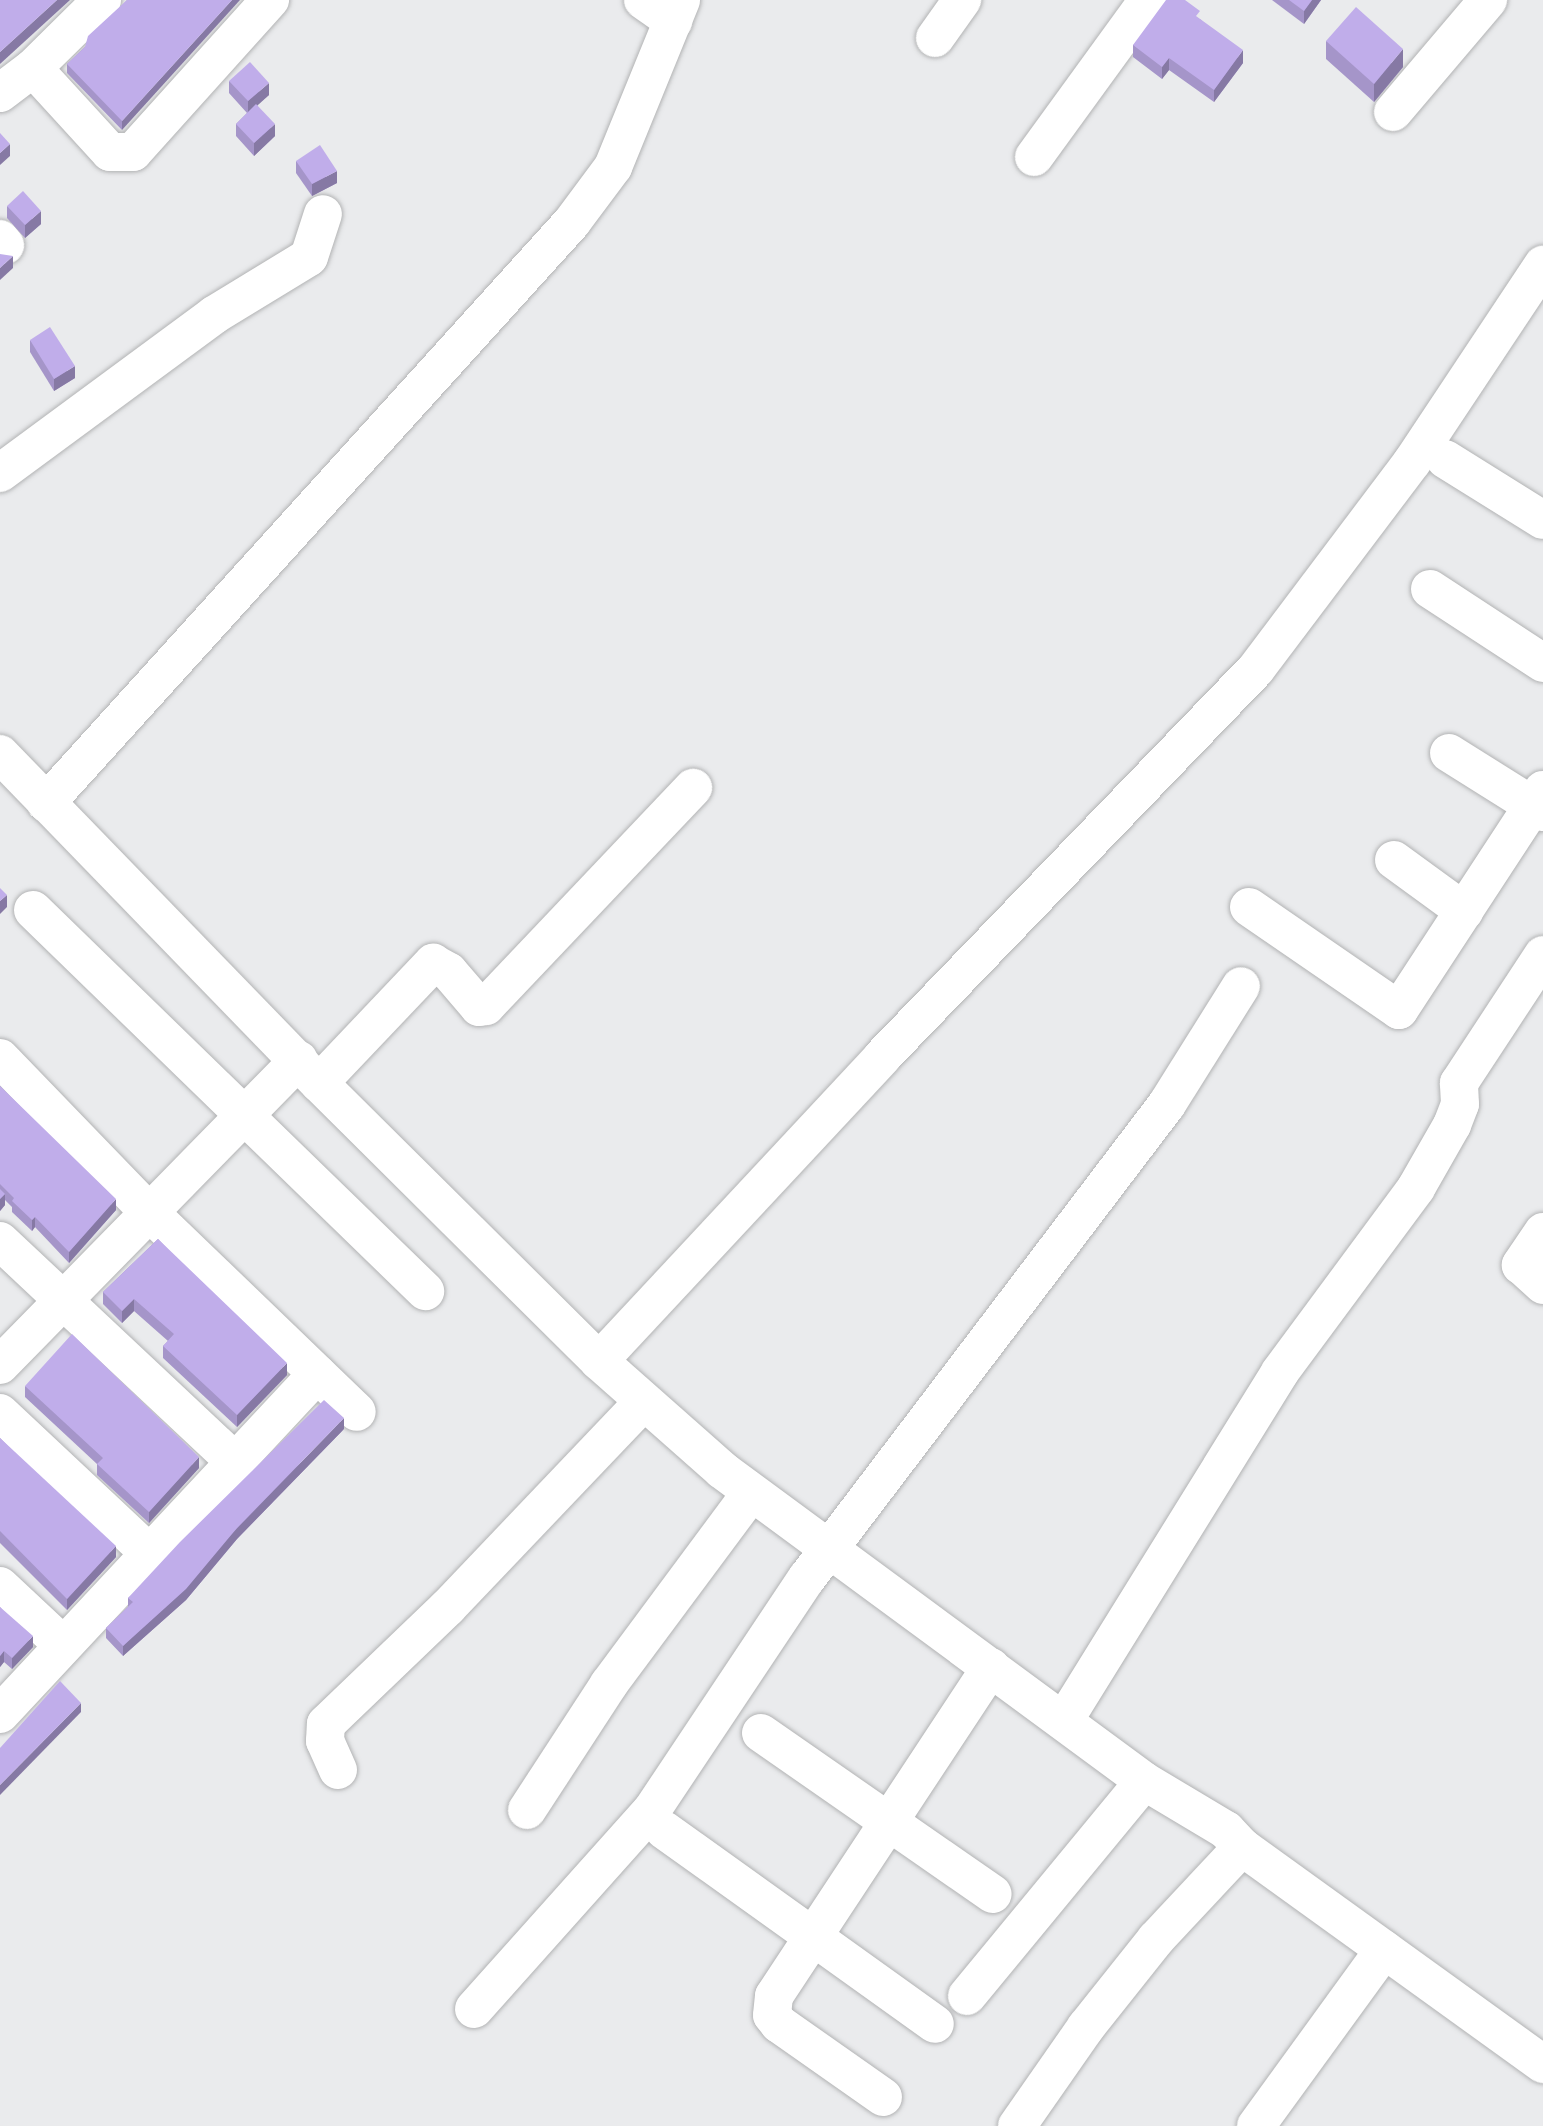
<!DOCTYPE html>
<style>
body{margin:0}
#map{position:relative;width:1543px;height:2126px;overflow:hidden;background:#eaebed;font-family:"Source Serif 4",serif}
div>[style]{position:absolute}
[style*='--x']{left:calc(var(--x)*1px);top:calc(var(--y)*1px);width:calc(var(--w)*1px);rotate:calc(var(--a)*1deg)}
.roads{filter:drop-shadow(0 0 2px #b2b3b4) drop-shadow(0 0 2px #b2b3b4)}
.minor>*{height:38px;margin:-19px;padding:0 19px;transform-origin:19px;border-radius:19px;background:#fff}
.wall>*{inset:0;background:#a595c9}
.shaded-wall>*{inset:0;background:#8679a4}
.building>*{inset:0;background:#c0adea}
span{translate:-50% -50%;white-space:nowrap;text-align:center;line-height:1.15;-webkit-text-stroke:5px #f7f8fa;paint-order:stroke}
</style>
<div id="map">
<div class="roads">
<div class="minor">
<div style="--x:643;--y:0;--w:37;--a:35"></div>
<div style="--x:935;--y:38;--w:47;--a:-54.6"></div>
<div style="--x:33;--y:68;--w:97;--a:-44.6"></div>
<div style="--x:0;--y:93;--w:41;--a:-37.1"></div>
<div style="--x:33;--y:68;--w:114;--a:47.5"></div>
<div style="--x:110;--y:152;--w:23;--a:0"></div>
<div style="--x:133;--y:152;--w:205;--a:-48"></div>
<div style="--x:1393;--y:112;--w:147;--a:-49.7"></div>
<div style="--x:1034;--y:157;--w:194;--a:-54"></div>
<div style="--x:0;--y:239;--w:8;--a:50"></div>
<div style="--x:1445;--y:459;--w:115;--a:31.9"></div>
<div style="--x:0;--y:473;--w:266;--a:-36.4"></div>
<div style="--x:214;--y:315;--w:111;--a:-31.4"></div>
<div style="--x:309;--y:257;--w:45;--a:-72"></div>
<div style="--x:1430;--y:589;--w:135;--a:33.2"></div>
<div style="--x:1449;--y:753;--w:111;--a:32.1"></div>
<div style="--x:0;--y:754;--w:458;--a:45.9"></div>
<div style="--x:319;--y:1083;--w:395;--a:44.8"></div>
<div style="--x:599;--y:1361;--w:164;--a:41.5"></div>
<div style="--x:722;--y:1470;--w:524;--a:36.39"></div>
<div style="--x:1144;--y:1781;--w:96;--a:30.9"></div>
<div style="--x:1226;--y:1830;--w:23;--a:47"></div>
<div style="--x:1242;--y:1847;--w:371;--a:35.8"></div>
<div style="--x:46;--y:803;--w:784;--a:-47.84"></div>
<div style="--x:572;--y:222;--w:69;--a:-53.3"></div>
<div style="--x:613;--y:167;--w:180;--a:-67.8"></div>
<div style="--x:1394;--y:860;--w:87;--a:36.1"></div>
<div style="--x:1249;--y:907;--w:182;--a:34.5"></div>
<div style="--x:1399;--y:1010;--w:263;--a:-56.8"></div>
<div style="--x:33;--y:910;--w:547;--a:44.18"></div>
<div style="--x:0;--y:1058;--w:211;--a:46"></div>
<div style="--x:147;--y:1210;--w:291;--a:43.9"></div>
<div style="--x:319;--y:1083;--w:166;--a:-46.5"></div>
<div style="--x:433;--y:963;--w:18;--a:29"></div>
<div style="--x:449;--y:972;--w:46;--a:49.4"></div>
<div style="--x:479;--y:1007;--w:7;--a:-8"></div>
<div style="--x:486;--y:1006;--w:301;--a:-46.5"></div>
<div style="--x:1543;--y:1232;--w:40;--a:124"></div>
<div style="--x:1521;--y:1265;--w:30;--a:42"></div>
<div style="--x:0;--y:1241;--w:323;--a:43.2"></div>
<div style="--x:599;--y:1361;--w:415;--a:-47"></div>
<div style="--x:882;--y:1057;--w:539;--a:-46.05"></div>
<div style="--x:1256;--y:669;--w:259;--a:-53"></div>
<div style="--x:1412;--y:462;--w:237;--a:-56.4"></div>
<div style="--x:0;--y:1365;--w:427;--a:-45.6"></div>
<div style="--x:0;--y:1413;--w:204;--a:43.2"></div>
<div style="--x:0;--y:1586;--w:86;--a:43.1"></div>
<div style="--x:0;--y:1714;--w:465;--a:-47"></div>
<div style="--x:1065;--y:1719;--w:408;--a:-58.2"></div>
<div style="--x:1280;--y:1372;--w:229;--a:-53.5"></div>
<div style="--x:1416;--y:1188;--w:73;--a:-60.3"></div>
<div style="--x:1452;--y:1125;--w:22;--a:-69"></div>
<div style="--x:1460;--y:1104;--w:21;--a:-93"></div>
<div style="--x:1459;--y:1083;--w:153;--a:-56.7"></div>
<div style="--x:761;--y:1733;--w:282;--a:34.8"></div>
<div style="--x:338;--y:1770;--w:32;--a:-114"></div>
<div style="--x:325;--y:1741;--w:17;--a:-87"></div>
<div style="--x:326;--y:1724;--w:169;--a:-43.8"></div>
<div style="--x:448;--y:1607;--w:284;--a:-46.4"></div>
<div style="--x:527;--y:1810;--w:150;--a:-56.9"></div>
<div style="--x:609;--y:1684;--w:238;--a:-53.4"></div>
<div style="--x:664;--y:1830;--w:333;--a:35.6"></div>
<div style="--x:967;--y:1996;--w:278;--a:-50.5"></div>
<div style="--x:474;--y:2009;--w:267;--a:-48.2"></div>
<div style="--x:652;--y:1810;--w:279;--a:-56.3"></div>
<div style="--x:807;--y:1578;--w:595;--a:-52.78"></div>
<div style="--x:1167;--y:1104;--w:139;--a:-57.9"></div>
<div style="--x:883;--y:2097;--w:127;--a:-144.9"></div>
<div style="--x:779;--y:2024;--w:11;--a:-128"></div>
<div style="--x:772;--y:2015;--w:19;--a:-84"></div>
<div style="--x:774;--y:1996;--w:394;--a:-56.6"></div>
<div style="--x:1017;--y:2126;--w:121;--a:-55.1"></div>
<div style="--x:1086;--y:2027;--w:112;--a:-51.5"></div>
<div style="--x:1156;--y:1939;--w:126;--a:-46.9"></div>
<div style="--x:1256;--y:2126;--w:218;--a:-54"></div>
</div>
</div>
<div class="wall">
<div style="clip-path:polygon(127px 0,122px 130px,67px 73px,67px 64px,85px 47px)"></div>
<div style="clip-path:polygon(1272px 0,1321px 0,1304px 24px)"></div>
<div style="clip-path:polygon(1200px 19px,1243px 63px,1214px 102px,1169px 70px,1162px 79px,1133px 57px,1133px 45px)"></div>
<div style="clip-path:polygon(1326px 41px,1403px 67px,1374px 102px,1326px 59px)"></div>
<div style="clip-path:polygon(229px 81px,269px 95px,257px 105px,275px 136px,254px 156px,236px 136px,236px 124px,247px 113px,229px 93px)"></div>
<div style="clip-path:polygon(296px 161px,337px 183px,312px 196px,296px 173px)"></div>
<div style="clip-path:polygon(7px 206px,41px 224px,25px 238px,7px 218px)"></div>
<div style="clip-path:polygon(30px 340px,75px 378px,54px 391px,30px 352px)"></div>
<div style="clip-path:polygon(0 1086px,116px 1210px,69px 1263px,35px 1227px,32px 1231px,12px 1212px,12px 1207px,5px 1200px,5px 1205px,0 1211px)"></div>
<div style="clip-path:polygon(158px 1239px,287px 1375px,237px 1427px,163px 1358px,163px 1346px,168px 1341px,134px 1311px,122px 1323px,103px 1304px,103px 1292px)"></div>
<div style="clip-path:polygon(25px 1386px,199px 1468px,149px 1523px,97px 1475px,97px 1464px,25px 1397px)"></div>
<div style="clip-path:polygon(344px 1429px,237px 1539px,186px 1600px,123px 1656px,106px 1638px,106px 1628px,128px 1607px,128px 1598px)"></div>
<div style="clip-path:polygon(0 1438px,116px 1557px,67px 1610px,0 1543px)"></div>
<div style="clip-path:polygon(0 1607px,33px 1647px,12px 1669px,4px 1662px,0 1667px)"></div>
</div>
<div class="shaded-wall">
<div style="clip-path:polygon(57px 0,70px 0,0 64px,0 52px)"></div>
<div style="clip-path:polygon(232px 0,240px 0,122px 130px,122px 121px)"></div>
<div style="clip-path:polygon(1312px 0,1321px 0,1304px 24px,1304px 11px)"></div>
<div style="clip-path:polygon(1403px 49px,1403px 67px,1374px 102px,1374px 84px)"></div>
<div style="clip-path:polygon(1243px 50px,1243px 63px,1214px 102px,1214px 90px)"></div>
<div style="clip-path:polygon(1169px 58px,1169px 70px,1162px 79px,1162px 67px)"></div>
<div style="clip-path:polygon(269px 83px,269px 95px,248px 114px,248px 101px)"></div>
<div style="clip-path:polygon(275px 124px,275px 136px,254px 156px,254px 143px)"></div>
<div style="clip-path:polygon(10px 144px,10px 156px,0 165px,0 153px)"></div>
<div style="clip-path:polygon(337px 171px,337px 183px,312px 196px,312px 184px)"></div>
<div style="clip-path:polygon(41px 211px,41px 224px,25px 238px,25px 225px)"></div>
<div style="clip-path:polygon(13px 256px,13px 268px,0 280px,0 268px)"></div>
<div style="clip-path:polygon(75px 366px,75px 378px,54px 391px,54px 379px)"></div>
<div style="clip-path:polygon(7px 895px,7px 907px,0 914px,0 901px)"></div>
<div style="clip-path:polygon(5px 1194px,5px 1205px,0 1211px,0 1199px)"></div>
<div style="clip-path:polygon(116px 1199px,116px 1210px,69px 1263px,69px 1252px)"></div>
<div style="clip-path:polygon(35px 1217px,35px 1227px,32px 1231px,32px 1220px)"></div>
<div style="clip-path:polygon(134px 1299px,134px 1311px,122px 1323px,122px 1311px)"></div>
<div style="clip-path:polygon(287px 1363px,287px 1375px,237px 1427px,237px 1415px)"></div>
<div style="clip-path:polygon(344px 1418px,344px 1429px,237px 1539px,186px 1600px,123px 1656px,123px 1646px)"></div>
<div style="clip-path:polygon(199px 1457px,199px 1468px,149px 1523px,149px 1512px)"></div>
<div style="clip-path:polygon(116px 1546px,116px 1557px,67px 1610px,67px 1599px)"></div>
<div style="clip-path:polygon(33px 1636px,33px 1647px,12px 1669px,12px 1658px)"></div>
<div style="clip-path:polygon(4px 1651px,4px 1662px,0 1667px,0 1656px)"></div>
<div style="clip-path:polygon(81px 1703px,81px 1712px,0 1795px,0 1785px)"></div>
</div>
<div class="building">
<div style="clip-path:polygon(0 0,57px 0,0 52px)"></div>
<div style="clip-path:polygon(127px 0,232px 0,122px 121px,67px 64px,85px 47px,88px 36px)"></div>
<div style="clip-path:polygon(1166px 0,1185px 0,1200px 11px,1196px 16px,1243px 50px,1214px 90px,1169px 58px,1162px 67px,1133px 45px)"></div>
<div style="clip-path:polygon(1289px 0,1312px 0,1304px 11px)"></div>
<div style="clip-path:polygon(1356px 7px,1403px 49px,1374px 84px,1326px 41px)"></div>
<div style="clip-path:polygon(250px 62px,269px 83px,248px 101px,229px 81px)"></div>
<div style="clip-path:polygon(256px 104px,275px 124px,254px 143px,236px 124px)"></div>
<div style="clip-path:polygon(0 133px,10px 144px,0 153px)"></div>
<div style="clip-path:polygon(320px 145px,337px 171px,312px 184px,296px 161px)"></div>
<div style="clip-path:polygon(23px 191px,41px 211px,25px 225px,7px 206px)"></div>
<div style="clip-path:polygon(0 254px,13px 256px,0 268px)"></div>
<div style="clip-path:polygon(50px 327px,75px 366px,54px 379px,30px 340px)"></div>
<div style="clip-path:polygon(0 888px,7px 895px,0 901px)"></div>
<div style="clip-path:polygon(0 1086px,116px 1199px,69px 1252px,35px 1217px,32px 1220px,12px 1201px,14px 1198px,0 1184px)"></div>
<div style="clip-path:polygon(0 1189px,5px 1194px,0 1199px)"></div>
<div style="clip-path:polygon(158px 1239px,287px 1363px,237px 1415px,163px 1346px,174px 1334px,134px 1299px,122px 1311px,103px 1292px)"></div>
<div style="clip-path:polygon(72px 1334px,199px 1457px,149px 1512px,97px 1464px,103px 1458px,25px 1386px)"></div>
<div style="clip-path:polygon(324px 1400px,344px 1418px,237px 1528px,186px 1589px,123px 1646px,106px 1628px,133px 1602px,128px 1598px,180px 1542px)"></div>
<div style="clip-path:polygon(0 1438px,116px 1546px,67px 1599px,0 1531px)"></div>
<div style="clip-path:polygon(0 1607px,33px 1636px,12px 1658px,4px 1651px,0 1656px)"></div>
<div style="clip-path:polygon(60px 1681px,81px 1703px,0 1785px,0 1748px)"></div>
</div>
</div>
